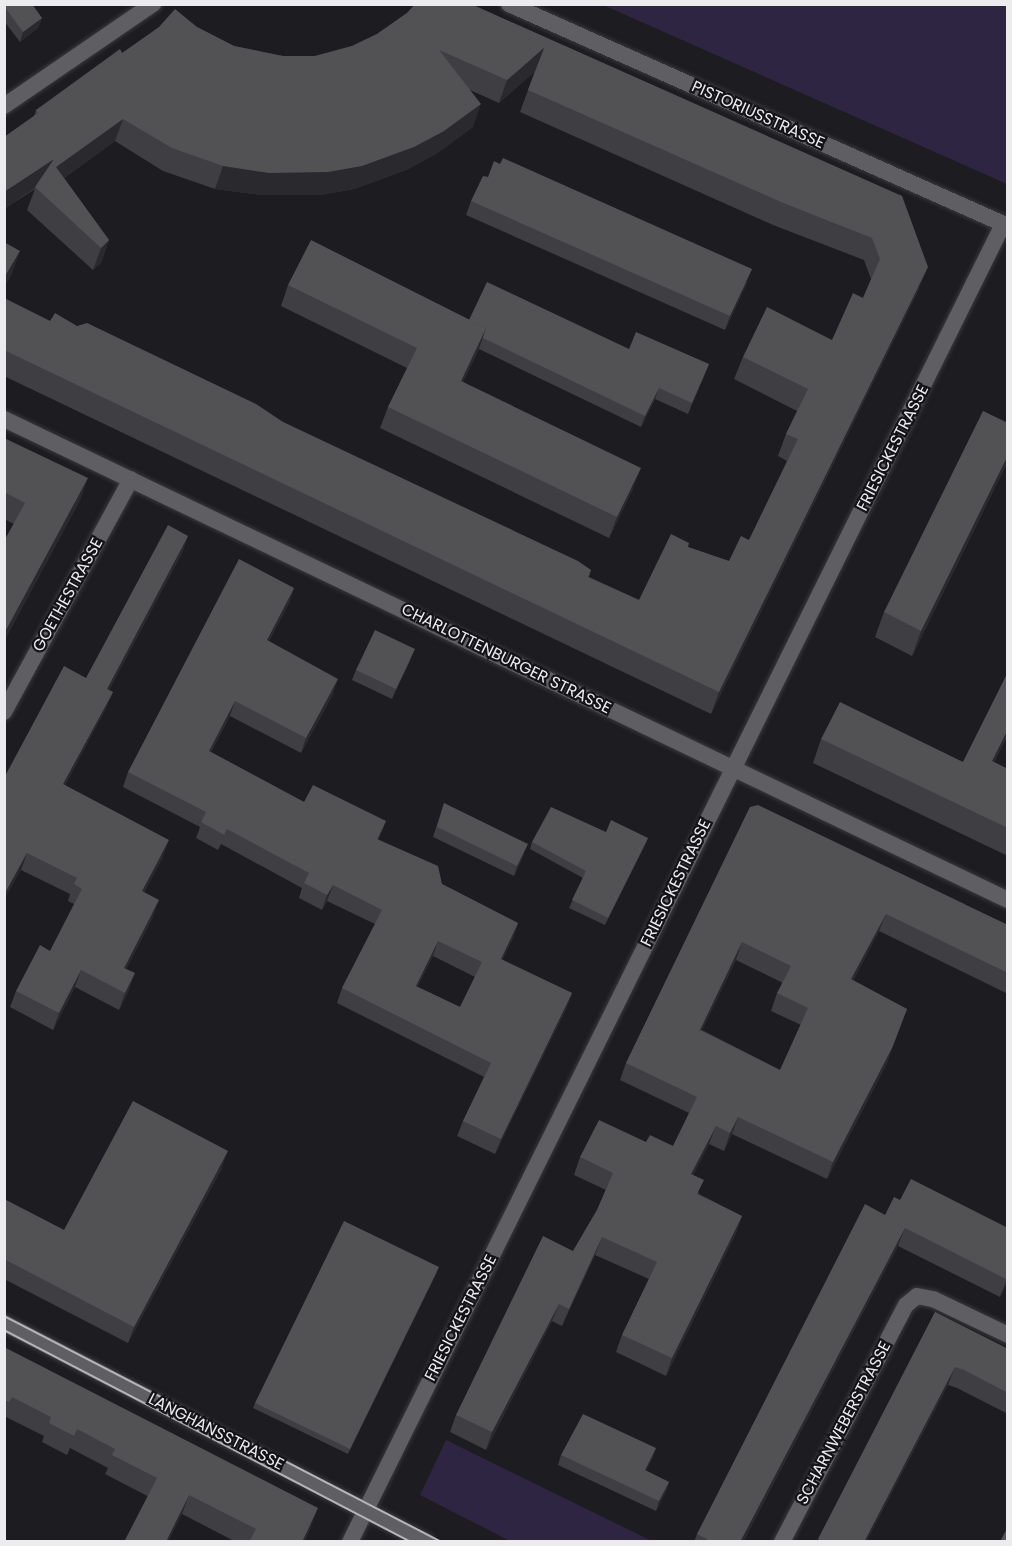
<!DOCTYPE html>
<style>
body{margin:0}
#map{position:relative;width:1012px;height:1546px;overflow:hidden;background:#1d1c20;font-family:Poppins,sans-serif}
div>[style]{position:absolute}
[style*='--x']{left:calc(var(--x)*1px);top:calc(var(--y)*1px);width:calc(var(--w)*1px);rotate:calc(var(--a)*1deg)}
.green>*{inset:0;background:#2e2542}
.roads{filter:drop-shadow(0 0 2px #39393c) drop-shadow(0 0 2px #39393c)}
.minor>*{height:16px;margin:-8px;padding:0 8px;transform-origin:8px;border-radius:8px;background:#5f5e63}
.tertiary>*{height:16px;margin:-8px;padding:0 8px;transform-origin:8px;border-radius:8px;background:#5f5e63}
.tram>*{height:1.5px;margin:-0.75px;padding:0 0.75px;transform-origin:0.75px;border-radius:0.75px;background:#b5b4b8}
.wall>*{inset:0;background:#3f3e42}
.shaded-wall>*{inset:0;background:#2a292d}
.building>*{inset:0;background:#525154}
span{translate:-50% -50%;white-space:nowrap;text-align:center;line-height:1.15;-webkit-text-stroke:4.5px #141317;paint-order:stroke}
.street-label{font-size:16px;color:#ecebee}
.frame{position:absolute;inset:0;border:6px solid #ecebee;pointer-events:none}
</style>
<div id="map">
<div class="green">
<div style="clip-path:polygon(603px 5px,1007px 5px,1007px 184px)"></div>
<div style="clip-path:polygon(446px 1440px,615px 1523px,652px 1541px,510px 1541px,420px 1495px)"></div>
</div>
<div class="roads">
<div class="minor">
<div style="--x:4;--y:419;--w:1113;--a:25.6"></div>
<div style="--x:4;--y:712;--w:265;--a:-61.4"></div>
<div style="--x:350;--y:1542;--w:1471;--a:-63.64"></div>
<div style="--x:782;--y:1542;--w:267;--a:-62.4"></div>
<div style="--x:906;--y:1305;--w:14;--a:-39"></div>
<div style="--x:917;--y:1296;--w:16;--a:11"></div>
<div style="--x:933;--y:1299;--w:83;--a:25.6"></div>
</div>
<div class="tertiary">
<div style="--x:509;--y:4;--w:546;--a:23.98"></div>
<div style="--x:4;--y:106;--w:181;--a:-34.4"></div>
<div style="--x:4;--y:1323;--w:476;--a:27.4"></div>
</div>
</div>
<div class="tram">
<div style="--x:4;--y:1316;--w:492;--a:27.3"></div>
<div style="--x:4;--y:1330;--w:459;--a:27.5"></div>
</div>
<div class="wall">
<div style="clip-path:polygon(4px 4px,42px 18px,38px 28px,20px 42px,4px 21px)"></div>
<div style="clip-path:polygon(407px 13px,902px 196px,919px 289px,711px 714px,4px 376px,4px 298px,50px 321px,77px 326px,283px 422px,591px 570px,589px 577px,639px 600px,688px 547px,729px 561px,749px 540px,787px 461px,778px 456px,786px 434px,797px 411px,734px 379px,743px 357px,832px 340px,863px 298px,871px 279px,864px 260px,773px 225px,520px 112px,535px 71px,499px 103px,470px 90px,473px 127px,436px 154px,406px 170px,354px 189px,320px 195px,261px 195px,215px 189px,163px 171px,115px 141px,64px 178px,109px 240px,101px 263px,93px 270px,27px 210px,35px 189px,4px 209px,36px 110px,122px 53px,197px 27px,234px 46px,283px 56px,315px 56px,352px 46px,377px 34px)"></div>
<div style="clip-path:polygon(471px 201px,747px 283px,725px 330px,466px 215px)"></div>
<div style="clip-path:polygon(288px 285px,469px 320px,709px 364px,688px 414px,655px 399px,641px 427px,479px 349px,463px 382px,633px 489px,609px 538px,380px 428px,388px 407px,407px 368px,281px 306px)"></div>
<div style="clip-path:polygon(1008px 423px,1008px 461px,912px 656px,875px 637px,884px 612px)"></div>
<div style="clip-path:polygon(4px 438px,80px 501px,14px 524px,4px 519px)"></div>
<div style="clip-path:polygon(188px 536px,182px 553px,109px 690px,113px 692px,106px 708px,65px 785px,163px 857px,144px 892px,153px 917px,126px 969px,129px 990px,119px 1010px,75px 987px,53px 1030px,10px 1007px,16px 991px,50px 951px,74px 904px,68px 901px,70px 894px,21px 870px,86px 678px)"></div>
<div style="clip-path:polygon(evenodd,294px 588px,289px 603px,269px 641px,333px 694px,301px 753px,230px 716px,211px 752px,304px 802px,386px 821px,378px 840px,442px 884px,518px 923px,513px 938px,502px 960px,572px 993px,566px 1009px,495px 1154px,457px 1136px,463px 1121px,484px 1077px,337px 1003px,342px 988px,375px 924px,327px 901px,322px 910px,299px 898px,302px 888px,221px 844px,218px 850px,196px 838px,200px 827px,123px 787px,128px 772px,294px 588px,433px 956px,475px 977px,460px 1007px,417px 987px,433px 956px)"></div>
<div style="clip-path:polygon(411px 659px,392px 699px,352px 680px,356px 670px)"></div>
<div style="clip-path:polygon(1008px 672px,1008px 735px,994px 762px,1008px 769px,1008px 856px,813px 763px,821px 739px,963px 762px)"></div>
<div style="clip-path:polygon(444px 803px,524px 854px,514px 876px,433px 837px)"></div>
<div style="clip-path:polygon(evenodd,750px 807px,1008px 925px,1008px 994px,879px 931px,853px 981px,907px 1009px,886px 1065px,827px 1179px,732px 1134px,724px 1151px,709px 1144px,693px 1175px,699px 1194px,742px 1216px,736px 1233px,666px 1376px,616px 1352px,622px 1335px,649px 1279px,595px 1255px,562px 1326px,552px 1321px,486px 1450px,450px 1432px,456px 1415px,573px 1251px,597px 1210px,606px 1190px,574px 1175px,580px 1157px,646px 1142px,673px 1146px,689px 1113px,620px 1080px,626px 1063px,750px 807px,736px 960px,783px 983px,777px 993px,771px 1011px,801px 1025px,780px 1070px,702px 1030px,736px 960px)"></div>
<div style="clip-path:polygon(606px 832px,648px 838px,645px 845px,605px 925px,569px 908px,583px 878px,530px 849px,532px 842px)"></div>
<div style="clip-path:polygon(222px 1168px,128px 1343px,4px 1279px,4px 1199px,64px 1230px)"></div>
<div style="clip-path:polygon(900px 1200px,1008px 1228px,1008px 1281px,1000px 1297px,898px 1246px,743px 1542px,694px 1542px,697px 1534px,885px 1215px)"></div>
<div style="clip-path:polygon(437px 1272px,348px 1454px,253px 1408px,255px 1403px)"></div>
<div style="clip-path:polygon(935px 1312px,1008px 1349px,1008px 1414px,957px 1388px,948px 1385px,866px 1542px,817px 1542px)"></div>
<div style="clip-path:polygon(4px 1347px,311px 1527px,304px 1542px,236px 1542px,105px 1474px,108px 1468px,70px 1448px,67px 1455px,42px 1442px,44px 1436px,4px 1416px)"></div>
<div style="clip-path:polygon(656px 1448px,646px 1471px,669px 1482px,666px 1491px,656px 1511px,558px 1465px,561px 1455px)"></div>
</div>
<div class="shaded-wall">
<div style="clip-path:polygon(42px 18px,38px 28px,20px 42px,23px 32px)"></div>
<div style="clip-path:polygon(544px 48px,536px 71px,499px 103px,507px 80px)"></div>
<div style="clip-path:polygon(481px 104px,473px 127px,436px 154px,406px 170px,354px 189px,320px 195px,261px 195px,215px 189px,223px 166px)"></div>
<div style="clip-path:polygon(123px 119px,115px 141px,47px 190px,56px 167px)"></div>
<div style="clip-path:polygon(54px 159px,45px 181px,4px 209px,4px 192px)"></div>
<div style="clip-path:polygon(109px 240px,101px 263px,93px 270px,101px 248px)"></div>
<div style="clip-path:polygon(20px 251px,12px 274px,4px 287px,4px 278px)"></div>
<div style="clip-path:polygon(928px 267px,919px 289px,711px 714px,719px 692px)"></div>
<div style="clip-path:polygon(752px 269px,747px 283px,725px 330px,730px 316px)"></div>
<div style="clip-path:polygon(486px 328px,479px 349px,454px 402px,461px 381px)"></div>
<div style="clip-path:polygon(709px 364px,705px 375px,688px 414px,692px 403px)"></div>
<div style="clip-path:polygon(659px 388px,655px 399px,641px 427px,645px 416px)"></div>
<div style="clip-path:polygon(1008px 455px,1008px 461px,912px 656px,921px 631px)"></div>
<div style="clip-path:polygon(641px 468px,633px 489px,609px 538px,617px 517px)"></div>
<div style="clip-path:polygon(88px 478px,80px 501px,4px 642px,4px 634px)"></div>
<div style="clip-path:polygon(188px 536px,182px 553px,101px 705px,107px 689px)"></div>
<div style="clip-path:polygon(294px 588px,289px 603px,261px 656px,267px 640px)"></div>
<div style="clip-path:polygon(415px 649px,411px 659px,392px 699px,396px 689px)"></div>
<div style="clip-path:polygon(338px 679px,333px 694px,301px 753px,306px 738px)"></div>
<div style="clip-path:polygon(113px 692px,106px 708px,57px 801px,63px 784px)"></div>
<div style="clip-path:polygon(235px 701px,230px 716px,203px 766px,209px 751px)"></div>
<div style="clip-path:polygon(1008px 729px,1008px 735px,983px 785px,992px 761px)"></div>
<div style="clip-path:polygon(648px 838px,645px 845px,605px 925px,608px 918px)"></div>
<div style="clip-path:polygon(169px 840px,163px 857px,136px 908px,142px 891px)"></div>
<div style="clip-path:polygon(528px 844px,524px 854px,514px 876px,517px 866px)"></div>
<div style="clip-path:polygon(27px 853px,21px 870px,4px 900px,4px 895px)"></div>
<div style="clip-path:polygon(333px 885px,327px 901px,322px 910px,327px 895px)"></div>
<div style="clip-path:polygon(159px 900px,153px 917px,118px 984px,124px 968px)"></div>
<div style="clip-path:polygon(886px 914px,879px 931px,845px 997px,851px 979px)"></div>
<div style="clip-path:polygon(518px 923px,513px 938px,495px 974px,501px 959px)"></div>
<div style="clip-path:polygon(438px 941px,433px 956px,410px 1002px,416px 986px)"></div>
<div style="clip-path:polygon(742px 942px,736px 960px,694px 1047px,700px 1030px)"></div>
<div style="clip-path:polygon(81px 970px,75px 987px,53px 1030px,59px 1013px)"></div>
<div style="clip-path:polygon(135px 973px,129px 990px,119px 1010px,125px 993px)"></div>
<div style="clip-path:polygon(572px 993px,566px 1009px,495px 1154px,501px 1139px)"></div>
<div style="clip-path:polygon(907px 1009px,886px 1065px,827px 1179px,833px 1162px)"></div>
<div style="clip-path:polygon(738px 1117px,732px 1134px,724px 1151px,730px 1133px)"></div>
<div style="clip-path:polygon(716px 1126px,709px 1144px,685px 1192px,691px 1174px)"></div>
<div style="clip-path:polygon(228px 1151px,222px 1168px,128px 1343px,134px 1327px)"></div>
<div style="clip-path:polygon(742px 1216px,736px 1233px,666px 1376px,672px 1358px)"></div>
<div style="clip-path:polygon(905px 1228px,898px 1246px,743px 1542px,740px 1542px)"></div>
<div style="clip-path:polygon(602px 1237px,595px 1255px,562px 1326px,569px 1309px)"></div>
<div style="clip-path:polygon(439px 1267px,437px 1272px,348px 1454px,350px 1449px)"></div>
<div style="clip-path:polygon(1008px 1276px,1008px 1281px,1000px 1297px)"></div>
<div style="clip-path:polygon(559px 1304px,552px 1321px,486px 1450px,492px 1432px)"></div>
<div style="clip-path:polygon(955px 1367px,948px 1385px,866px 1542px,864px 1542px)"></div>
<div style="clip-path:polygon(656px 1448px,653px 1458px,641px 1480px,645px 1470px)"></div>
<div style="clip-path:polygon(669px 1482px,666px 1491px,656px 1511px,659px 1501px)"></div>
<div style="clip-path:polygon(189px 1495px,182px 1514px,168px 1542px,166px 1542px)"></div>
<div style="clip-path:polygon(318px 1508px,311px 1527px,304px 1542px,302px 1542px)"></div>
</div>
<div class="building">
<div style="clip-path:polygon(4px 4px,32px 4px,42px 18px,23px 32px,4px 6px)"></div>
<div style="clip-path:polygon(415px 4px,471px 4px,902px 196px,928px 267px,719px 692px,4px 350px,4px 298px,50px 321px,55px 313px,77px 326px,87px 323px,256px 404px,283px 422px,578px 561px,591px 570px,588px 577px,639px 600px,671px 534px,689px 543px,688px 547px,729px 561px,741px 536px,749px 540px,798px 439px,786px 434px,808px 389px,743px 357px,767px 307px,832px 340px,853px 293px,863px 298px,880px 259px,872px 238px,781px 202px,528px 90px,544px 48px,507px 80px,439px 50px,481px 104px,444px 131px,414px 147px,362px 166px,328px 172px,269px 173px,223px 166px,172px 148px,123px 119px,56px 167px,109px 240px,101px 248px,35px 187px,54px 159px,4px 192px,4px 137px,38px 113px,36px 110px,120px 49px,122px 53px,159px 27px,175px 9px,197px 27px,234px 46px,283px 56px,315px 56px,352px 46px,377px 34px,407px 13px)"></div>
<div style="clip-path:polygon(503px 158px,752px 269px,730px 316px,471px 201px,483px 176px,488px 177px,494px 161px,500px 164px)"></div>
<div style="clip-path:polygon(311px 240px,486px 328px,461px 381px,641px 468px,617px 517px,388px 407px,417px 348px,288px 285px)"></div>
<div style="clip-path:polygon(4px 242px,20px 251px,4px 278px)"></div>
<div style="clip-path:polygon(487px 282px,629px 349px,636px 332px,709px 364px,692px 403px,659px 388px,645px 416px,483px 338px,486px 328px,469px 320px)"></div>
<div style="clip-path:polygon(983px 411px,1008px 423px,1008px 455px,921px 631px,884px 612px)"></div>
<div style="clip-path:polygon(4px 438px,88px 478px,4px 634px,4px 541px,25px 503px,4px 492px)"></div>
<div style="clip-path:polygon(168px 525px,188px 536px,107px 689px,113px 692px,63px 784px,169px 840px,142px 891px,159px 900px,124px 968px,135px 973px,125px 993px,81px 970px,59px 1013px,16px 991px,40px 945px,50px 951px,82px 889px,74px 884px,77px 878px,27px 853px,4px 895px,4px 778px,64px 666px,86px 678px)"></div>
<div style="clip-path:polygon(evenodd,239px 559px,294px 588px,267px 640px,338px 679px,306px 738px,235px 701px,209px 751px,304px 802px,313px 785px,386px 821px,377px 839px,438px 866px,442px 884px,518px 923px,501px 959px,572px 993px,501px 1139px,463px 1121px,491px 1063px,342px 988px,382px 910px,333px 885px,327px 895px,304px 883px,309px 873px,227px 829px,224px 835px,201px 822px,206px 812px,128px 772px,239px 559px,438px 941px,482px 962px,460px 1007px,416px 986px,438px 941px)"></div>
<div style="clip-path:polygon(375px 630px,415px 649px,396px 689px,356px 670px)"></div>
<div style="clip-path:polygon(1008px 672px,1008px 729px,992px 761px,1008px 769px,1008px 828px,821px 739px,840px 702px,963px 762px)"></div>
<div style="clip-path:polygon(444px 803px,528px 844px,517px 866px,437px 827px)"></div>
<div style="clip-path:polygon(evenodd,758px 805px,1008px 925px,1008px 973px,886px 914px,851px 979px,907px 1009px,892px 1048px,833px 1162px,738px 1117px,730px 1133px,716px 1126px,691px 1174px,704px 1180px,697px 1194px,742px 1216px,672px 1358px,622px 1335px,657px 1262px,602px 1237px,569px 1309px,559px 1304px,492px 1432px,456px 1415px,543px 1236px,573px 1251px,597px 1210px,613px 1173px,580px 1157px,599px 1120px,646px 1142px,650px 1135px,673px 1146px,697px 1097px,626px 1063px,750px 807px,758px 805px,742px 942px,791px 966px,777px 993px,808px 1008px,780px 1070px,700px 1030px,742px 942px)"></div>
<div style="clip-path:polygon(551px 807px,606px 832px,611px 820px,648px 838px,608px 918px,572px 900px,586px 871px,532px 842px)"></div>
<div style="clip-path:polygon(133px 1101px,228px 1151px,134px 1327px,4px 1259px,4px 1199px,64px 1230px)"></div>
<div style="clip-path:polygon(911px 1179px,1008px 1228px,1008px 1276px,1006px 1279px,905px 1228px,740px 1542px,706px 1542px,707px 1539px,697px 1534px,865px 1204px,885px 1215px,894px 1197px,900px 1200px)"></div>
<div style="clip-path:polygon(344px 1221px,439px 1267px,350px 1449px,255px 1403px)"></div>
<div style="clip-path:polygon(935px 1312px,1008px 1349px,1008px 1393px,964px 1370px,955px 1367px,864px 1542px,824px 1542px,818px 1539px)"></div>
<div style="clip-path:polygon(4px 1347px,318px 1508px,302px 1542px,249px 1542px,256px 1529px,189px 1495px,166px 1542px,124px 1542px,157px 1478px,112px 1455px,115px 1449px,77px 1429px,74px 1436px,49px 1423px,51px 1417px,12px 1397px,9px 1402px,4px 1400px)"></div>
<div style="clip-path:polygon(583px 1414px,656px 1448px,645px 1470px,669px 1482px,659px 1501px,561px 1455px)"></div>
<div style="clip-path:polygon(1008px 1526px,1008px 1542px,1000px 1542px)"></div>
</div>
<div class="street-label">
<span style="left:758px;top:115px;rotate:24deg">PISTORIUSSTRASSE</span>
<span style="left:893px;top:448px;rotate:-63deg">FRIESICKESTRASSE</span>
<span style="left:68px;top:595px;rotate:-61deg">GOETHESTRASSE</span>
<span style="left:506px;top:659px;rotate:26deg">CHARLOTTENBURGER STRASSE</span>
<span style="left:676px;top:883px;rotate:-64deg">FRIESICKESTRASSE</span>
<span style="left:461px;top:1318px;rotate:-63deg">FRIESICKESTRASSE</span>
<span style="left:844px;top:1423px;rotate:-62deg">SCHARNWEBERSTRASSE</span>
<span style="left:216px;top:1432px;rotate:27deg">LANGHANSSTRASSE</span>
</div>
<div class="frame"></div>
</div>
